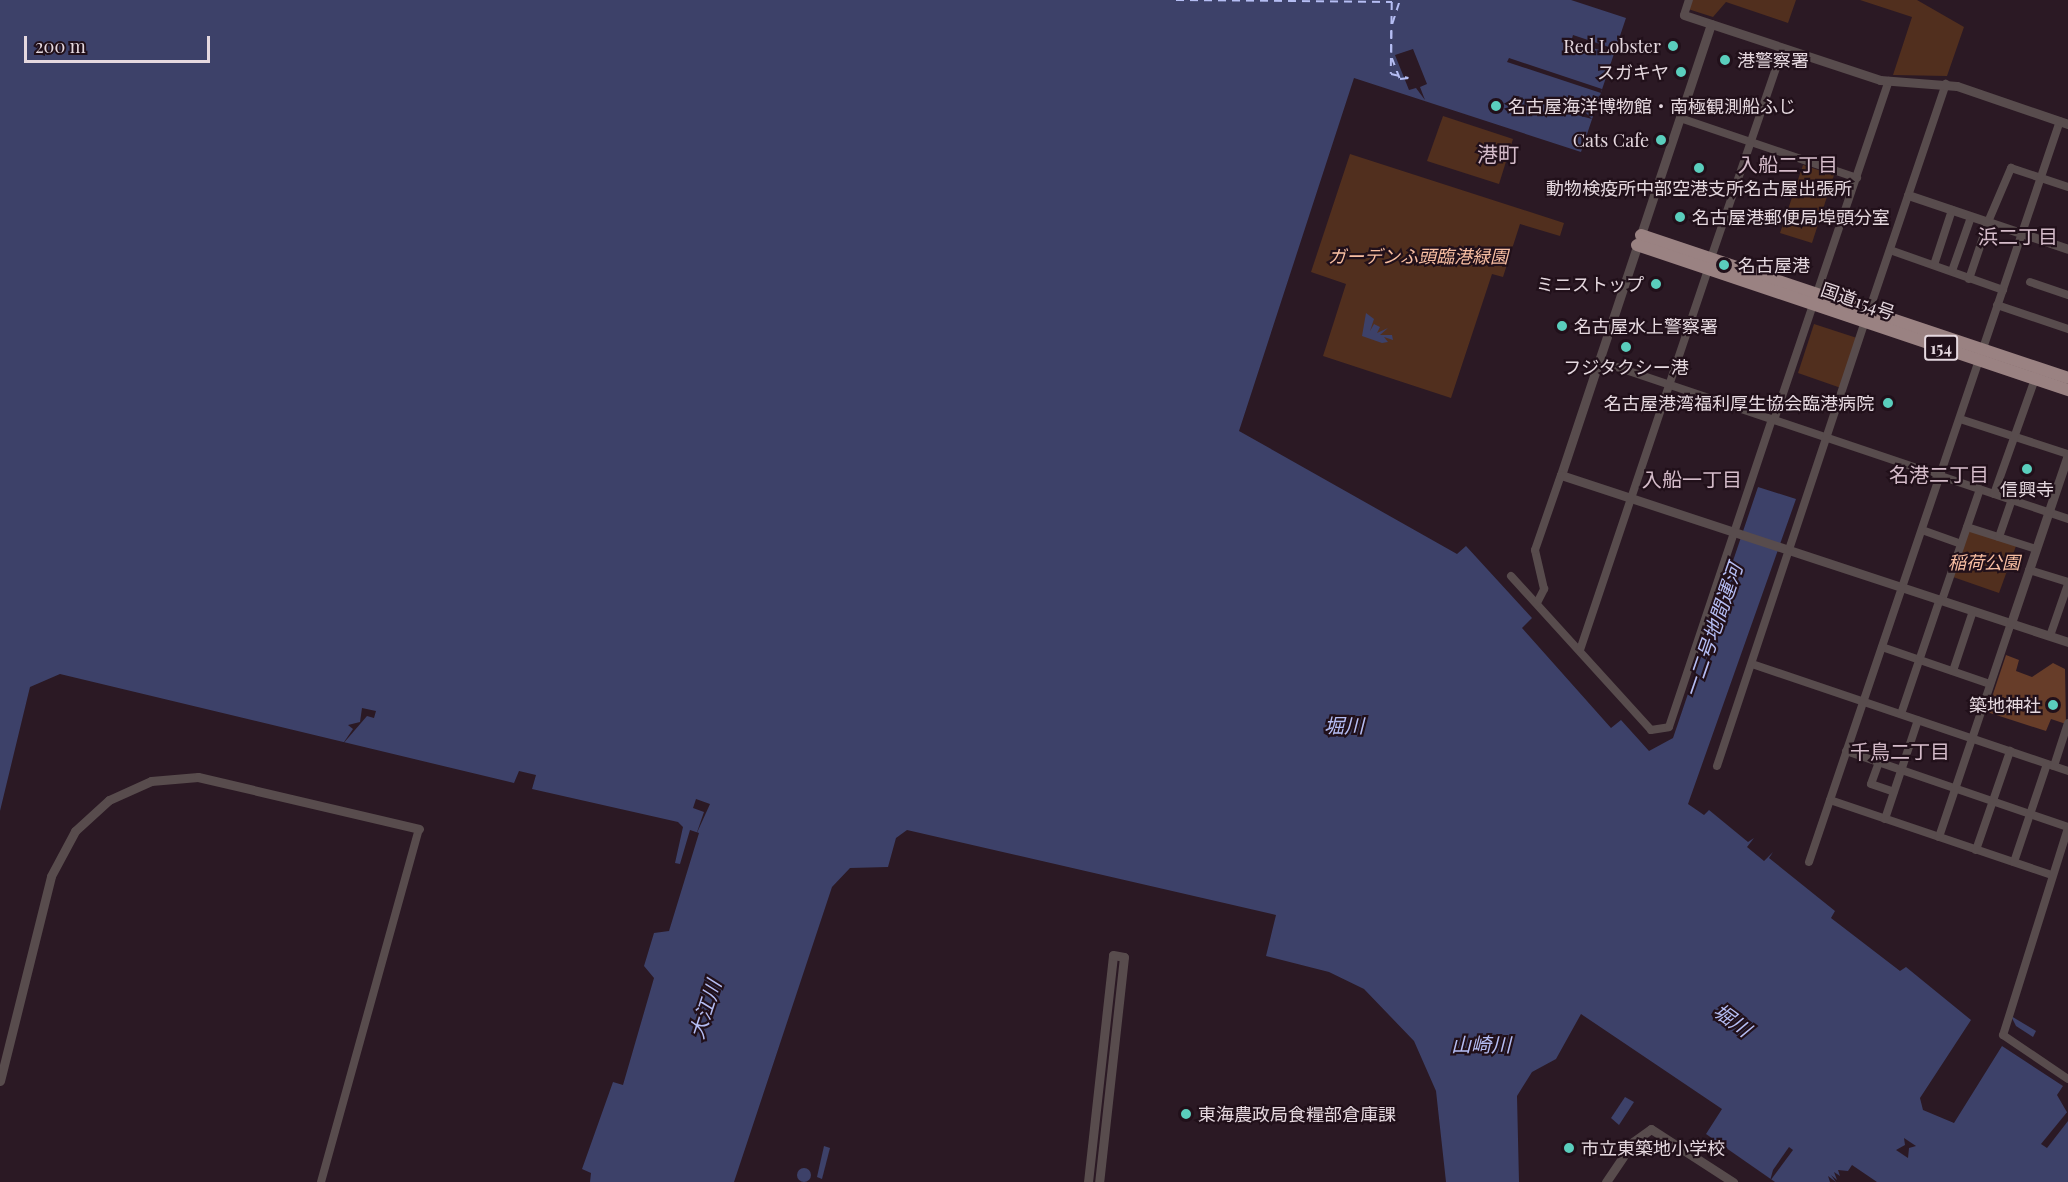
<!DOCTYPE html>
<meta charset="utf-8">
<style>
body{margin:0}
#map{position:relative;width:2068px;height:1182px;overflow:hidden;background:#2b1924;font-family:"Playfair Display","Noto Sans JP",serif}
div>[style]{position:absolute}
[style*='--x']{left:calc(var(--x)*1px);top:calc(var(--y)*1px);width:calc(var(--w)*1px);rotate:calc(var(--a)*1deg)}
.green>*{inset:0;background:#512f1e}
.forest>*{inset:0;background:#673d29}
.water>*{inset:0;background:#3d4169}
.round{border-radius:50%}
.pier>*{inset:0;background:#2b1924}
.ferry>*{height:1.5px;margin-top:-0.75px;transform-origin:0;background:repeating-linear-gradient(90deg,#b5bdf3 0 8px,transparent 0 14px)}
.minor>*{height:8px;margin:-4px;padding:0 4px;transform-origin:4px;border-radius:4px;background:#584c4d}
.tertiary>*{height:9px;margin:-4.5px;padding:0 4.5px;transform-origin:4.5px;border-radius:4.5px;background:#584c4d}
.trunk>*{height:12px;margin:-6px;padding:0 6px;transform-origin:6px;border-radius:6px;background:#9a8282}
.dots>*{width:16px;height:16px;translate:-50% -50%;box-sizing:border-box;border:3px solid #21101a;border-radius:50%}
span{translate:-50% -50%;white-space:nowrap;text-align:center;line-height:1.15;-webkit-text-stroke:4.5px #21101a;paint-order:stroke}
.shield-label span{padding:2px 4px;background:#21101a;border:2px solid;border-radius:4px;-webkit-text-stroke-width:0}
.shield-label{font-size:16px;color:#e5d8df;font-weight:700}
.poi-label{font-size:18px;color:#e5d8df}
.right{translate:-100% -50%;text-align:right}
.left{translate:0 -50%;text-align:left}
.park-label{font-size:18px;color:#f8bea2;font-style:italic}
.street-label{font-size:18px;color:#e5d8df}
.neighbourhood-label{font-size:20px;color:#d5bcca}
.water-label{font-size:20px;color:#b5bdf3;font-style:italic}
.quarter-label{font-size:21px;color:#d5bcca}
.scale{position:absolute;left:24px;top:36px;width:186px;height:27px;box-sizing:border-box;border:3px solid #e5d8df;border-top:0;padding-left:8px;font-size:18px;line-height:21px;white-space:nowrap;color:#e5d8df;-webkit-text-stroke:4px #21101a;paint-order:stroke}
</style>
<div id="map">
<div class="green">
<div style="clip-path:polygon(1691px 0,1796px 0,1788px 23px,1726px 2px,1713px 17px,1688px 9px)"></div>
<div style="clip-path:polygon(1860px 0,1917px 0,1964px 27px,1947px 76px,1893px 75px,1912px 17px)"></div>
<div style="clip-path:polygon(1443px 116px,1513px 139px,1499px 184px,1427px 161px)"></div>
<div style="clip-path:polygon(1350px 154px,1564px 223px,1560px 236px,1520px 224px,1503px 277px,1492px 274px,1451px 398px,1323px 356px,1346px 284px,1311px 272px)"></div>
<div style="clip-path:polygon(1803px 165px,1834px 175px,1812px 243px,1780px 233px)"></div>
<div style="clip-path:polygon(1814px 324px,1857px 338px,1841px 388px,1798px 373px)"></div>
<div style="clip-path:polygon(1969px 530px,2016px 546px,1999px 593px,1953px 577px)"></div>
</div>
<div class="forest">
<div style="clip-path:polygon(2006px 655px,2019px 660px,2016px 671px,2032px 677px,2053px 663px,2065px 669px,2066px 724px,2051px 719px,2046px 731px,1987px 712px)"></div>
</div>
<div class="water">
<div style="clip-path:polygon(evenodd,0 0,1571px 0,1626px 18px,1581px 152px,1354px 78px,1239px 431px,1457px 554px,1466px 546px,1532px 618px,1522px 628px,1611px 728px,1621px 720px,1649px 751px,1673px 738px,1758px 487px,1796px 499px,1688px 804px,1704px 815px,1709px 810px,1748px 842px,1754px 838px,1747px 847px,1764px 861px,1773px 852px,1769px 858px,1835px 911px,1831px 918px,1900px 971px,1906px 967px,1971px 1020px,1920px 1098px,1923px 1110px,1954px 1123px,2002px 1046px,2063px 1086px,2057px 1095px,2068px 1114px,2068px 1182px,1877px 1182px,1852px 1165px,1848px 1171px,1838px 1170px,1840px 1176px,1834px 1172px,1837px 1180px,1831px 1175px,1836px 1182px,1828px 1176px,1830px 1182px,1775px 1182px,1706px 1134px,1722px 1109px,1581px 1014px,1556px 1059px,1532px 1072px,1517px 1096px,1519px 1182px,1446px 1182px,1436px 1091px,1414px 1041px,1364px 989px,1329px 972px,1266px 956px,1276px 915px,907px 830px,896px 838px,888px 867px,850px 868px,832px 887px,734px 1182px,590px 1182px,591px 1173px,582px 1169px,613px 1082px,623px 1085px,654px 978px,644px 966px,654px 933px,669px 931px,699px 833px,690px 830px,680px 864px,675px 863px,683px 827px,678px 822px,532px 789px,536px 775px,519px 771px,514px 783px,60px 674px,30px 687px,0 811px,0 0,1904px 1138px,1916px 1146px,1909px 1148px,1908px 1158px,1896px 1150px,1905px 1145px,1904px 1138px)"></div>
<div style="clip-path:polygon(1366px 313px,1374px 319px,1370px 331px,1374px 324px,1380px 327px,1377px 333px,1388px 328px,1380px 335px,1392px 335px,1393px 340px,1384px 337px,1388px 342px,1382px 343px,1362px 336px)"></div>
<div style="clip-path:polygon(2011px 1016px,2036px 1031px,2033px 1037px,2016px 1026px)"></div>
<div style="clip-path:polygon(1625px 1097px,1634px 1102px,1619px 1125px,1611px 1118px)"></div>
<div style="clip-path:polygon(824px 1146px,830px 1148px,822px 1179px,817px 1177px)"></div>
<div class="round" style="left:797px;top:1168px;width:14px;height:14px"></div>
</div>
<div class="pier">
<div style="clip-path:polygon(1573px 35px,1609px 47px,1614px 54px,1571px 42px)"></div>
<div style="clip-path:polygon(1413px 49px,1427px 84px,1420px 87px,1425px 100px,1416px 88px,1409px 90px,1395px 55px)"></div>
<div style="clip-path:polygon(1509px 58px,1602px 89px,1601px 93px,1507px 62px)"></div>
<div style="clip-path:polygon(1560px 104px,1586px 113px,1592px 119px,1558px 110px)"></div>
<div style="clip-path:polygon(362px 708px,376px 711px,374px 718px,367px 716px,342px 745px,353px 729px,348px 725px,360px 722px)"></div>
<div style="clip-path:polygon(696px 799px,710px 804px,696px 835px,704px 812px,693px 808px)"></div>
<div style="clip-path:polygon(2068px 1111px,2068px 1121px,2047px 1148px,2041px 1144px)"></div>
<div style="clip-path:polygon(1789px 1147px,1793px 1150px,1770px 1181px,1773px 1170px)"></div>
</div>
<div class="ferry">
<div style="--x:1176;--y:0;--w:216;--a:0.5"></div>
<div style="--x:1392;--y:2;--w:72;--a:90.8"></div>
<div style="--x:1391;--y:74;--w:18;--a:13"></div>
<div style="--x:1392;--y:24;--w:25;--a:-72"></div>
<div style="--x:1391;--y:53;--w:24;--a:-90"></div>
<div style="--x:1392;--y:58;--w:22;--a:69"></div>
<div style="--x:1400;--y:79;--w:9;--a:-6"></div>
</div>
<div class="minor">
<div style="--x:1684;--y:15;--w:16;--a:-72"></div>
<div style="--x:1680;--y:118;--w:187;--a:18.7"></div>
<div style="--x:1988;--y:222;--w:59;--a:-66.9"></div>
<div style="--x:2011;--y:168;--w:60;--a:18.4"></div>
<div style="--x:1890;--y:250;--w:120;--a:19.5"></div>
<div style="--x:1711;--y:258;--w:222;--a:-71.1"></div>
<div style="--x:1934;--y:265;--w:58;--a:-71.9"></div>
<div style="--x:1952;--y:271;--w:57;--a:-70.6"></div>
<div style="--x:1969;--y:279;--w:59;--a:-71.3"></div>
<div style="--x:2030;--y:282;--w:40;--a:18.9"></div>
<div style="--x:1997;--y:305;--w:75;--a:18.7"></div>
<div style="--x:1869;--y:311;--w:240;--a:-71.3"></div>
<div style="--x:1599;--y:361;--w:495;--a:18.6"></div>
<div style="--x:1960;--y:419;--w:114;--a:18"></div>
<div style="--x:1774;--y:420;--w:358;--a:-71.3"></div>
<div style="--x:1994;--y:494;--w:122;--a:-70.4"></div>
<div style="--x:1967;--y:527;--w:72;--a:17.7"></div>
<div style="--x:1922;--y:530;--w:41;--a:19.7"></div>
<div style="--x:1999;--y:537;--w:39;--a:-71"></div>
<div style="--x:2029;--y:570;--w:41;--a:17.1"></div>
<div style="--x:1511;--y:576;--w:208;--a:47.7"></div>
<div style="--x:1651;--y:730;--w:18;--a:-9"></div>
<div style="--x:1669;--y:727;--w:325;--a:-71.5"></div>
<div style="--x:1942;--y:600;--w:117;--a:-71.1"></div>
<div style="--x:1537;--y:603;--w:16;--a:-63"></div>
<div style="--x:1544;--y:589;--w:40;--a:-103"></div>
<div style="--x:1535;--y:550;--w:79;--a:-70.9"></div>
<div style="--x:2050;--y:636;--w:55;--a:-70.9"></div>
<div style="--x:1882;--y:647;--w:114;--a:18.9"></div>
<div style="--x:1580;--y:650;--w:402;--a:-71.4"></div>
<div style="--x:1752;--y:664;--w:334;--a:18.7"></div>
<div style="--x:1953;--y:671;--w:63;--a:-71.6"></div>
<div style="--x:1901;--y:714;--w:121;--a:-71.3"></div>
<div style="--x:1846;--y:751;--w:235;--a:18.9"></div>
<div style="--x:1879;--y:762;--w:23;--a:110"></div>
<div style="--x:1871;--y:784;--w:24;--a:19"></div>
<div style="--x:1717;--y:766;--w:468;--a:-71.6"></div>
<div style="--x:2054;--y:766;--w:45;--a:-72"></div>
<div style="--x:1830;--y:800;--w:234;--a:18.7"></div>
<div style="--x:1885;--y:819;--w:104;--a:-71.6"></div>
<div style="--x:2068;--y:828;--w:217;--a:107.4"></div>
<div style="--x:2003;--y:1035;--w:78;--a:34.1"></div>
<div style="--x:1939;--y:837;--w:226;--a:-71.4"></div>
<div style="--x:1976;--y:850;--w:105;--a:-71"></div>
<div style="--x:1809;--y:862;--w:782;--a:-71.29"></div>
<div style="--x:2014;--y:862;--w:103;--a:-71.4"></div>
<div style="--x:321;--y:1182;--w:366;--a:-74.5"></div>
</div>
<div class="tertiary">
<div style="--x:1684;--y:15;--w:206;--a:18.3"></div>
<div style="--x:1880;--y:80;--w:77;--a:4.5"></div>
<div style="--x:1957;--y:86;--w:117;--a:18.9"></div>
<div style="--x:1711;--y:24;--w:475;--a:108.4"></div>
<div style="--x:1561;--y:475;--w:534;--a:18.23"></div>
<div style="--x:1908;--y:195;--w:169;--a:18.6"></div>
<div style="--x:2011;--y:623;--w:177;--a:-71.3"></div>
<div style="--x:0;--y:1081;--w:211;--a:-76"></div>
<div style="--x:51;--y:876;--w:51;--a:-61.9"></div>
<div style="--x:75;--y:831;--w:46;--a:-42.4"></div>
<div style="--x:109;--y:800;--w:46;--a:-24.3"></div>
<div style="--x:151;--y:781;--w:47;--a:-4.9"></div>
<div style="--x:198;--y:777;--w:227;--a:13.2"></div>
<div style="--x:1088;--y:1182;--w:228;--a:-83.7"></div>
<div style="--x:1113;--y:955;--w:11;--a:10"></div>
<div style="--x:1124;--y:957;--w:226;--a:96.3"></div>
<div style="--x:1606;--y:1182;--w:48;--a:-56"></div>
<div style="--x:1633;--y:1142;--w:22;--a:-36"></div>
<div style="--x:1651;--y:1129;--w:98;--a:32.9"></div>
</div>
<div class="trunk">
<div style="--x:1641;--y:235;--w:450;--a:18.5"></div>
<div style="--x:1637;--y:245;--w:455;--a:18.6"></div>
</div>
<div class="dots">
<div style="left:1673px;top:46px;background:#5acebd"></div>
<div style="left:1725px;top:60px;background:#5acebd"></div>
<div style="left:1681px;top:72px;background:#5acebd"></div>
<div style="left:1496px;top:106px;background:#5acebd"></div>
<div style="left:1661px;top:140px;background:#5acebd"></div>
<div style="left:1699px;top:168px;background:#5acebd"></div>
<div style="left:1680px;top:217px;background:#5acebd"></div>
<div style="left:1724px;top:265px;background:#5acebd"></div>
<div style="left:1656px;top:284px;background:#5acebd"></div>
<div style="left:1562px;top:326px;background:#5acebd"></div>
<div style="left:1626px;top:347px;background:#5acebd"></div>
<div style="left:1888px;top:403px;background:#5acebd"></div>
<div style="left:2027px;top:469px;background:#5acebd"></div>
<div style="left:2053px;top:705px;background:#5acebd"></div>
<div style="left:1186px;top:1114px;background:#5acebd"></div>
<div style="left:1569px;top:1148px;background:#5acebd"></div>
</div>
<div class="shield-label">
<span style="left:1941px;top:348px">154</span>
</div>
<div class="poi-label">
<span class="right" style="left:1661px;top:46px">Red Lobster</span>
<span class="left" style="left:1737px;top:60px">港警察署</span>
<span class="right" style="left:1669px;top:72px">スガキヤ</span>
<span class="left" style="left:1508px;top:106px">名古屋海洋博物館・南極観測船ふじ</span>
<span class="right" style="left:1649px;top:140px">Cats Cafe</span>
<span style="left:1699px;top:188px">動物検疫所中部空港支所名古屋出張所</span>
<span class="left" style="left:1692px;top:217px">名古屋港郵便局埠頭分室</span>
<span class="left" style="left:1738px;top:265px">名古屋港</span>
<span class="right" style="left:1644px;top:284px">ミニストップ</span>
<span class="left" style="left:1574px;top:326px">名古屋水上警察署</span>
<span style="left:1626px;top:367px">フジタクシー港</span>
<span class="right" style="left:1874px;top:403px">名古屋港湾福利厚生協会臨港病院</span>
<span style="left:2027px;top:489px">信興寺</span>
<span class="right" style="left:2041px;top:705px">築地神社</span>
<span class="left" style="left:1198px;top:1114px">東海農政局食糧部倉庫課</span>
<span class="left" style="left:1581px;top:1148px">市立東築地小学校</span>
</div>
<div class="park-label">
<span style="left:1418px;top:256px">ガーデンふ頭臨港緑園</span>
<span style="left:1984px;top:562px">稲荷公園</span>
</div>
<div class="street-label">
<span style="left:1858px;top:301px;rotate:19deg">国道154号</span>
</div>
<div class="neighbourhood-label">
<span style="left:1788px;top:163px">入船二丁目</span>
<span style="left:2018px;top:235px">浜二丁目</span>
<span style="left:1939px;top:473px">名港二丁目</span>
<span style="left:1692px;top:478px">入船一丁目</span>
<span style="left:1900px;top:750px">千鳥二丁目</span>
</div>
<div class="water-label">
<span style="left:1712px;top:630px;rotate:-71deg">一二号地間運河</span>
<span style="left:1344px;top:724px">堀川</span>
<span style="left:704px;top:1009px;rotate:-72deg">大江川</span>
<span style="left:1733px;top:1019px;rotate:36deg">堀川</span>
<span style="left:1481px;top:1043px">山崎川</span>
</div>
<div class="quarter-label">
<span style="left:1498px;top:153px">港町</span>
</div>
<div class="scale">200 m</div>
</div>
